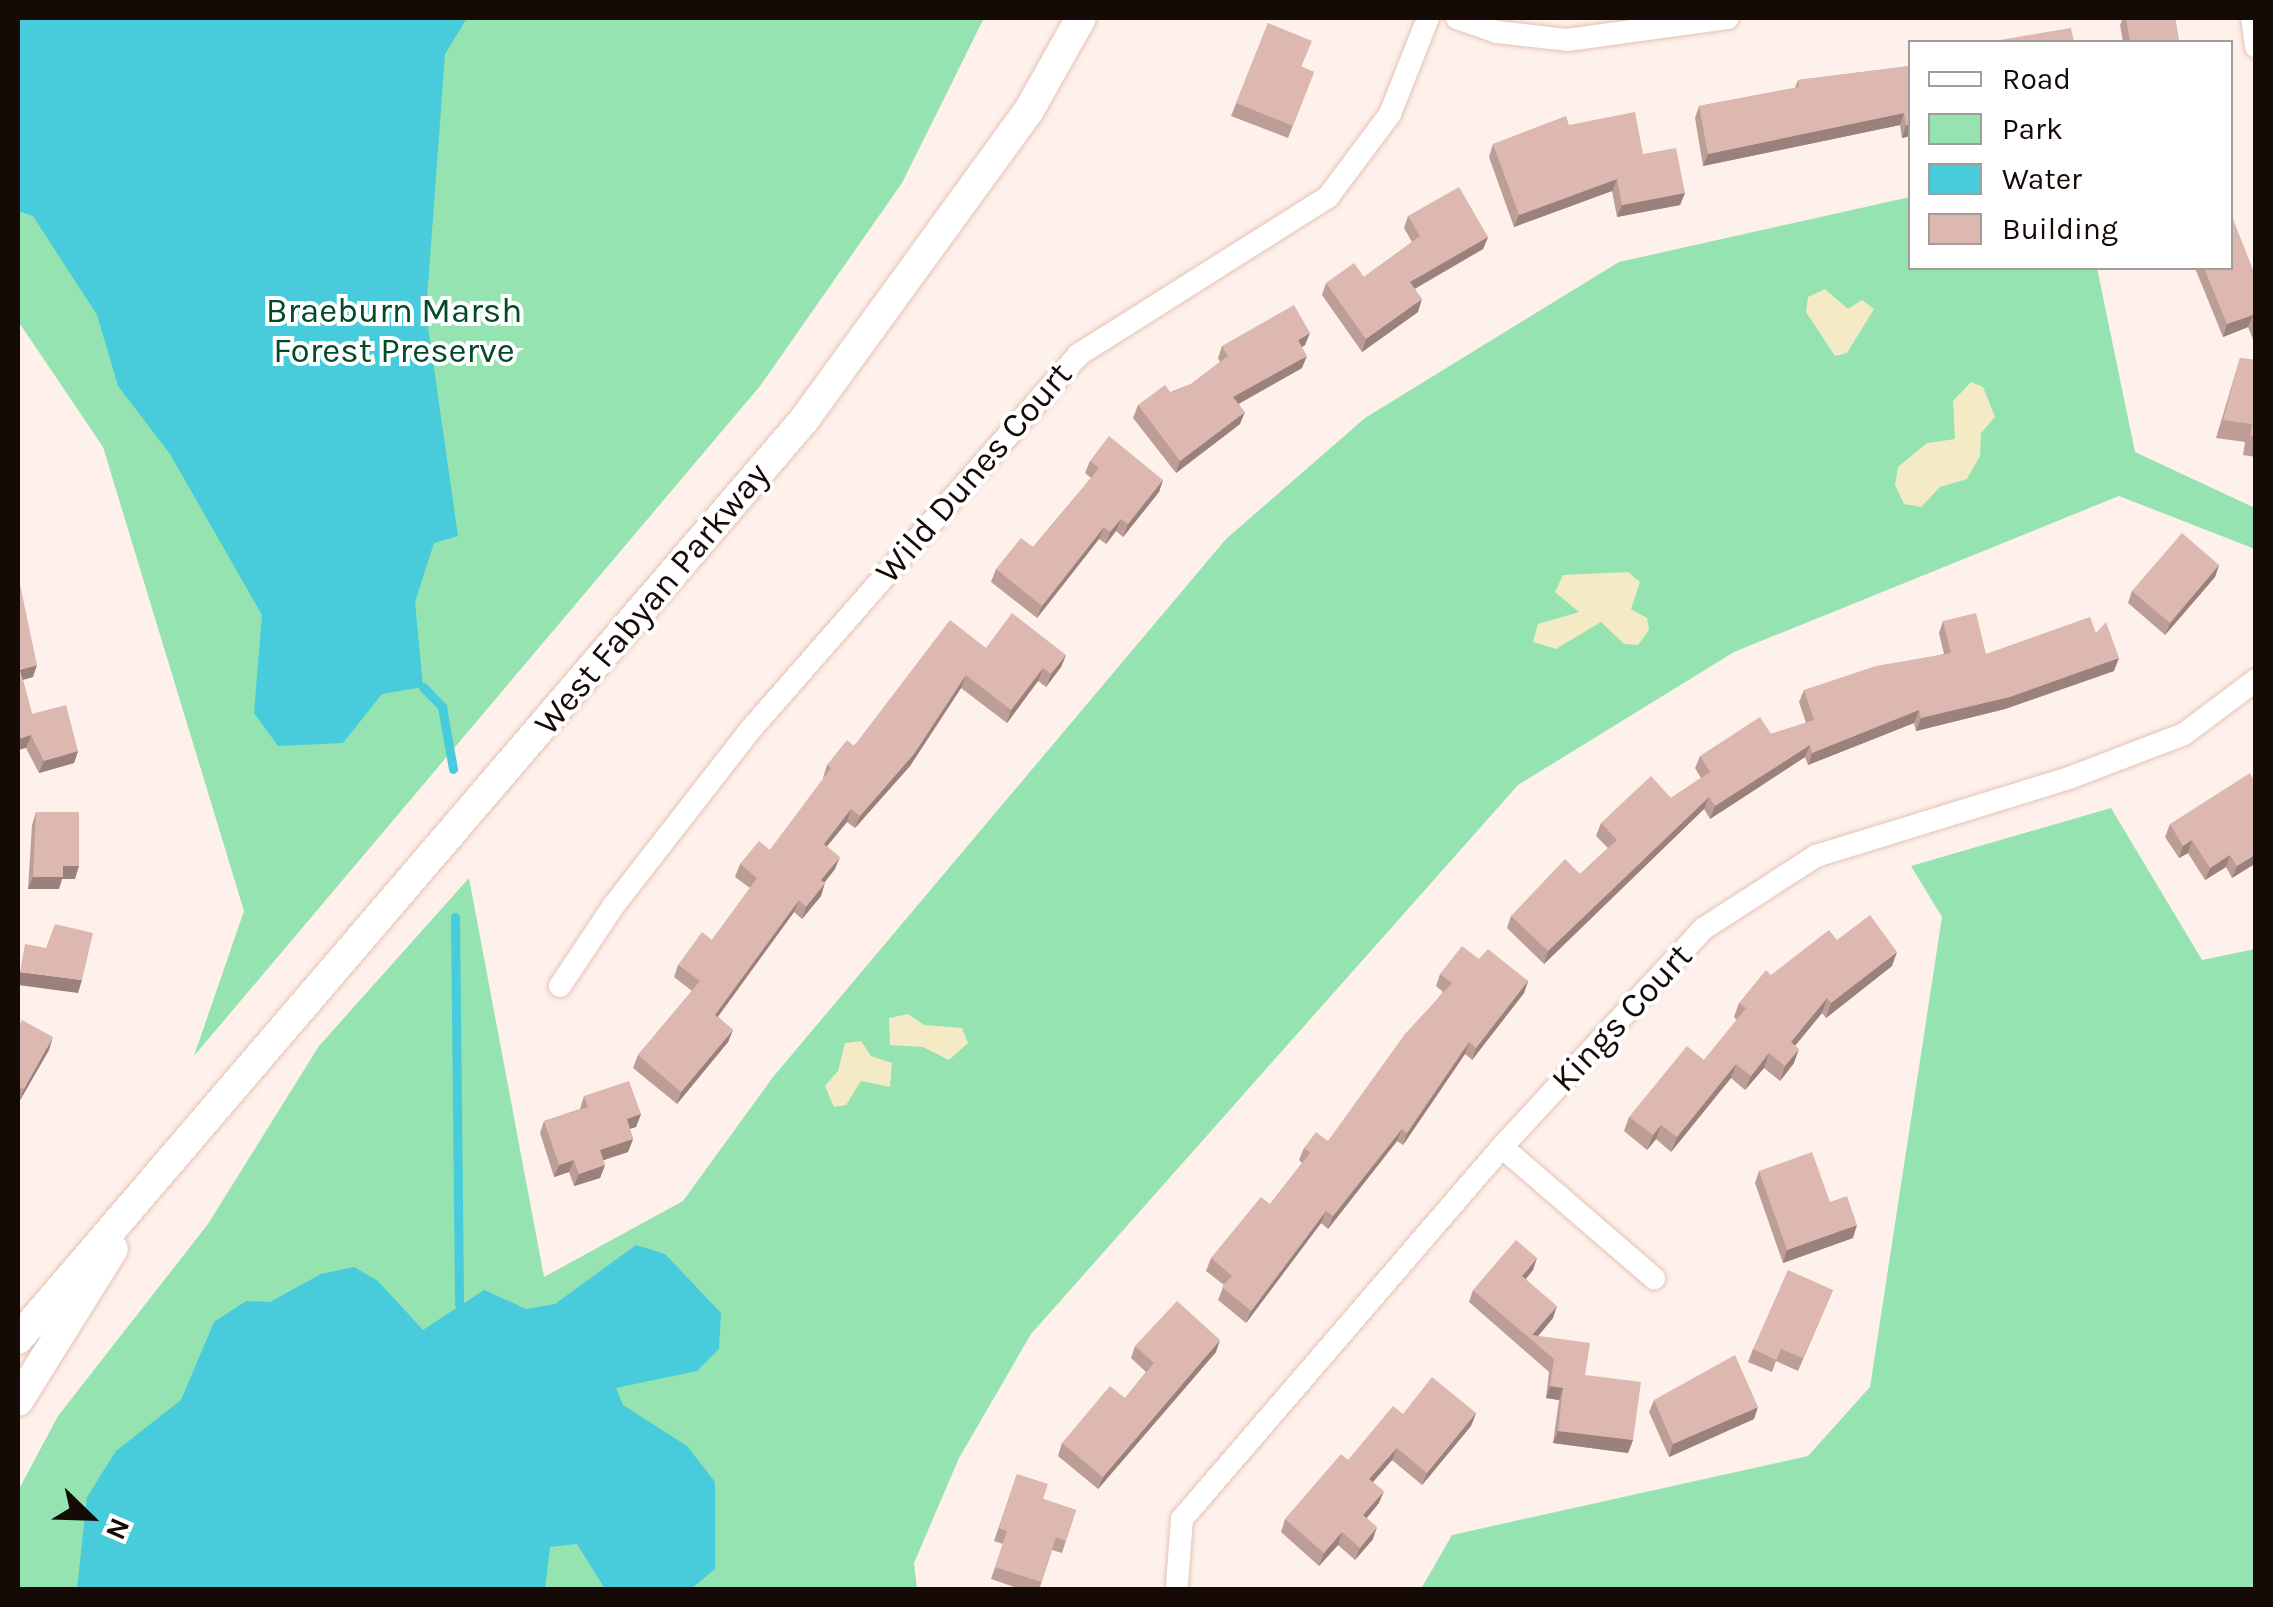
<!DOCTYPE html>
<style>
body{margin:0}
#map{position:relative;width:2273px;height:1607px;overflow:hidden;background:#fef0ea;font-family:Karla,sans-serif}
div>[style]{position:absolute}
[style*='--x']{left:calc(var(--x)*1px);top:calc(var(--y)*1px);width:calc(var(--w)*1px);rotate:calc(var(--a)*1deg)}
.green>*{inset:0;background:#94e3b1}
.sand>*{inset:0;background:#f4eac5}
.water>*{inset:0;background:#48ccdb}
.stream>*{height:9px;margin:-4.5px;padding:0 4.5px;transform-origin:4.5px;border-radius:4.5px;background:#48ccdb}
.roads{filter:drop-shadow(0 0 2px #e3c2b4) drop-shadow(0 0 2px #e3c2b4)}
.minor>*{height:22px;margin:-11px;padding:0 11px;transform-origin:11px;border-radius:11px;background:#fff}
.secondary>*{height:30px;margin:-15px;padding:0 15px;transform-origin:15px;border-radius:15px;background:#fff}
.wall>*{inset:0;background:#bd9e97}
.shaded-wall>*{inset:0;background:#9a817b}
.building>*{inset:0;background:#dcb8b0}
span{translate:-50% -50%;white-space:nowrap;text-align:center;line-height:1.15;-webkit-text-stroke:8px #fff;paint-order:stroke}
.park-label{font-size:35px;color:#034a29}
.street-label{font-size:35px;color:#150a06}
.frame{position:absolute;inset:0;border:20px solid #150a06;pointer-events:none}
.legend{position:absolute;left:1908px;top:40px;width:325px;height:230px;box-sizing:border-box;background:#fff;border:2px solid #a19d9b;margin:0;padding:12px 18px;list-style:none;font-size:30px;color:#150a06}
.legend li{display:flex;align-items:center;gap:20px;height:50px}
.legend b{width:50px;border:2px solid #a19d9b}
.north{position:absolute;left:40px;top:1467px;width:100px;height:100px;-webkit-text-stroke:8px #fff;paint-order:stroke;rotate:113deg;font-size:28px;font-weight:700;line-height:40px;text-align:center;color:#150a06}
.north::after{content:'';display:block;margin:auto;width:35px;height:45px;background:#150a06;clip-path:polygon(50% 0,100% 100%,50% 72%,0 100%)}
</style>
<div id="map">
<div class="green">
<div style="clip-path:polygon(18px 18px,984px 18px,902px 183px,760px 386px,194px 1056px,244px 911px,103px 447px,18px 321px)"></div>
<div style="clip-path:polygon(1910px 197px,1910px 268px,2097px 268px,2135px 452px,2255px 508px,2255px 549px,2119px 496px,1734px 652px,1518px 785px,1031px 1334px,959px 1458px,914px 1563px,917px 1589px,18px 1590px,18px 1491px,58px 1416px,208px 1224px,319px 1046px,469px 878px,544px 1277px,683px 1201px,773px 1077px,1226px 539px,1365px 418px,1619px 262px)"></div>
<div style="clip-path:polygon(2111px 808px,2202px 960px,2255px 949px,2255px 1589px,1421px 1589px,1452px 1535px,1808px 1456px,1870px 1387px,1942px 917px,1911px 866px)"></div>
</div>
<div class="sand">
<div style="clip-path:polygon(1825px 289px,1848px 309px,1862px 300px,1874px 309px,1847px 353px,1835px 356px,1806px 312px,1808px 297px)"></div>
<div style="clip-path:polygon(1971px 382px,1983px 387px,1995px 417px,1981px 433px,1980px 456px,1967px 479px,1940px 487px,1921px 507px,1904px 504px,1895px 485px,1898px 467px,1927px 443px,1955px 439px,1953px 401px)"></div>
<div style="clip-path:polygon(1628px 572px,1640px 582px,1631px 609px,1647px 618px,1649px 630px,1638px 645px,1624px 644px,1601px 622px,1556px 649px,1533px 642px,1538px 624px,1579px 612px,1555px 592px,1563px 575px)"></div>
<div style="clip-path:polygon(908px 1014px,924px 1025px,962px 1028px,968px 1043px,949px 1060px,923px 1047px,890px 1045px,889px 1018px)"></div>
<div style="clip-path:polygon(861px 1041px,871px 1056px,892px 1063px,890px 1087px,861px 1081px,846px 1105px,834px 1107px,825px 1086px,838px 1071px,845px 1043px)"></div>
</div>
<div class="water">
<div style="clip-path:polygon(18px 18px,467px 18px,445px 54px,426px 313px,458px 536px,434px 543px,415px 602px,423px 687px,382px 694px,343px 743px,278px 746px,254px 713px,262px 615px,170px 454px,118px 386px,97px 315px,33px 216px,18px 211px)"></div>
<div style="clip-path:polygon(636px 1245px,665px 1254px,721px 1313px,719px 1349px,697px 1371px,616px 1388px,623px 1405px,687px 1446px,715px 1482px,715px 1569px,691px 1589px,605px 1589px,577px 1544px,550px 1547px,545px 1589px,77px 1589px,87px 1497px,116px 1451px,181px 1400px,214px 1322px,246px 1301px,270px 1302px,321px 1274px,354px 1267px,378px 1281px,423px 1330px,484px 1290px,526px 1309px,555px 1304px)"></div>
</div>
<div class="stream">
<div style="--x:423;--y:687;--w:28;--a:46"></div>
<div style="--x:442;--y:707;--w:63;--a:79.9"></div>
<div style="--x:455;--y:917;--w:387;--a:89.4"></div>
</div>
<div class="roads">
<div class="minor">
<div style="--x:1457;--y:18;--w:42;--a:19.3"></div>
<div style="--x:1497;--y:32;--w:70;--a:6.5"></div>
<div style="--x:1567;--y:40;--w:162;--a:-7.8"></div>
<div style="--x:2252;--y:18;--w:29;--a:82"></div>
<div style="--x:560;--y:986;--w:97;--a:-56.3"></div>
<div style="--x:614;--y:905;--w:223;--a:-52.1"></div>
<div style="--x:751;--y:729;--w:497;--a:-48.8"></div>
<div style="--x:1078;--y:355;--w:296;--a:-32.3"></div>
<div style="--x:1328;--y:197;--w:104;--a:-53.2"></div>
<div style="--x:1390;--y:114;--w:103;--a:-68.4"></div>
<div style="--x:1502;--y:1147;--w:201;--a:40.8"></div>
<div style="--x:1177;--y:1584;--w:65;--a:-85.6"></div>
<div style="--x:1182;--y:1519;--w:491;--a:-49.3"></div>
<div style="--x:1502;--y:1147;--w:297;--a:-47.3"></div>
<div style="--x:1703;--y:929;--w:135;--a:-32.9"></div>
<div style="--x:1816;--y:856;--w:265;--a:-17.1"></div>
<div style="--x:2069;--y:778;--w:123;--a:-20.9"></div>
<div style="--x:2184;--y:734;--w:90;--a:-36.9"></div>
</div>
<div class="secondary">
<div style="--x:18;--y:1339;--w:1209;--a:-49.46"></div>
<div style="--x:804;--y:420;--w:381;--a:-54"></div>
<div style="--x:1028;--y:112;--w:108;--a:-60.6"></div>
<div style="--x:18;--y:1401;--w:179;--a:-58"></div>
</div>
</div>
<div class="wall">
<div style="clip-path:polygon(2123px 18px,2175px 18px,2179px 42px,2123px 42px,2120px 25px)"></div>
<div style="clip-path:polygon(1268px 23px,1302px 67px,1314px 72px,1288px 138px,1231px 116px)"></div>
<div style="clip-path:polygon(1910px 66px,1910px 136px,1902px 138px,1900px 125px,1703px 166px,1695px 118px,1699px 106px,1795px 88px,1798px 80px)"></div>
<div style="clip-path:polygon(1569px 125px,1643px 154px,1685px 193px,1680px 205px,1617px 217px,1612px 191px,1514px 227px,1489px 157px,1493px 144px)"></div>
<div style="clip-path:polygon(1408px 216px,1488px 237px,1483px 249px,1415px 289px,1418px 312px,1362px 352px,1322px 295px,1326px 283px,1364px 277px,1412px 242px,1404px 228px)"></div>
<div style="clip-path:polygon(2195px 268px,2256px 269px,2256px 341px,2254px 342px,2248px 327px,2223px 337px)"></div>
<div style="clip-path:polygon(1305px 345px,1302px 347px,1302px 368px,1239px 404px,1240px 424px,1176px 473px,1133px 418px,1138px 405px,1191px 384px,1220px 362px,1218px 358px,1222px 346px)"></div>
<div style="clip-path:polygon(2240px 358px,2256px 360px,2256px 457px,2243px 455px,2245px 442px,2216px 438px)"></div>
<div style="clip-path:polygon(1090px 461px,1163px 480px,1159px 492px,1123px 537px,1116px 531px,1106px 544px,1099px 539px,1037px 618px,991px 582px,996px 569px,1033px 547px,1091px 478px,1085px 473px)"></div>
<div style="clip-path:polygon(2219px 565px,2215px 577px,2165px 635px,2128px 603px,2132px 591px)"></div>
<div style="clip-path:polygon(18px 575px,33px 677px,23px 680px,32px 714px,78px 751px,74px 763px,39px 773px,26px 748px)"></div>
<div style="clip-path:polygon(1943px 621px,1986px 654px,2096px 633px,2114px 671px,2005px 709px,1916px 731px,1914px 723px,1808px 765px,1805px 757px,1710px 819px,1704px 809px,1544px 964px,1507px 928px,1511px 916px,1580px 874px,1608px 848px,1596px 836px,1601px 823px,1671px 798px,1701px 778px,1695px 768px,1700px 756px,1806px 723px,1799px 702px,1804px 690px,1944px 654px,1939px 633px)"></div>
<div style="clip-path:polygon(986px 648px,1066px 655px,1061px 667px,1046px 687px,1038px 681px,1007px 723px,961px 688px,910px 766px,855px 828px,847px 822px,827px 846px,835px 869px,824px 883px,821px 896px,802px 919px,794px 912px,718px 1017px,733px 1030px,728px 1042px,677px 1104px,633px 1068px,638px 1055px,692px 991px,674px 977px,678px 965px,712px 940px,750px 888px,735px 877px,740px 864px,770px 850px,824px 778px,823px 778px,827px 765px)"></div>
<div style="clip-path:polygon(36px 812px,75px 879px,62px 879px,59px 889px,28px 889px,32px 825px)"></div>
<div style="clip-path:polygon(2170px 824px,2256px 863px,2232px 878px,2226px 867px,2205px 880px,2188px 853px,2179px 858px,2165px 837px)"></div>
<div style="clip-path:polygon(1837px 940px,1892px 966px,1826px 1018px,1822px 1013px,1795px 1045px,1794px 1063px,1780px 1081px,1764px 1068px,1745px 1090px,1731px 1078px,1671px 1152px,1656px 1139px,1647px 1150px,1624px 1131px,1629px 1117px,1704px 1060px,1737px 1020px,1734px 1017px,1739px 1003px,1771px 975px)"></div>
<div style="clip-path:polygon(1479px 959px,1528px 981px,1524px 993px,1472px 1060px,1465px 1054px,1403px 1145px,1397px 1141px,1328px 1229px,1321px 1223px,1246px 1323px,1218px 1300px,1224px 1285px,1206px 1271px,1211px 1258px,1270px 1204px,1302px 1163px,1299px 1160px,1304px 1148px,1328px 1141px,1443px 992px,1436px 986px,1440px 974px)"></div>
<div style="clip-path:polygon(18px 1027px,49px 1050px,19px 1102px,18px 1101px)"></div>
<div style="clip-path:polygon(584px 1096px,641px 1114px,636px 1127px,630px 1129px,633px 1139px,628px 1152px,603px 1160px,605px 1165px,600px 1178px,574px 1186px,569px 1172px,554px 1177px,540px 1133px,544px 1121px,580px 1109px)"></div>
<div style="clip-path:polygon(1759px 1171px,1830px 1202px,1853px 1238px,1783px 1263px,1755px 1183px)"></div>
<div style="clip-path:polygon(1533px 1270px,1526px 1279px,1553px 1318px,1538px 1336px,1585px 1375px,1633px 1440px,1628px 1453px,1553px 1443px,1559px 1400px,1546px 1398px,1549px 1372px,1469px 1302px,1473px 1290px)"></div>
<div style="clip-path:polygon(1833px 1290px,1798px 1371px,1776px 1361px,1772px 1372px,1748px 1362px,1753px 1349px)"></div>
<div style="clip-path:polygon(1135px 1346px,1216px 1352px,1098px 1489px,1058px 1456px,1062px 1443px,1125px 1398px,1146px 1372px,1131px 1358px)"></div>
<div style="clip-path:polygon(1654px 1400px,1754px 1419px,1669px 1457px,1649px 1412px)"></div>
<div style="clip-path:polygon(1476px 1413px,1471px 1426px,1422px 1485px,1392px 1460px,1373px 1482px,1379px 1503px,1367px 1518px,1373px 1539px,1355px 1560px,1338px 1545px,1319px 1566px,1281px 1532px,1285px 1519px,1348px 1460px,1403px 1414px)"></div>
<div style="clip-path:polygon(1017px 1474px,1043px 1499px,1076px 1510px,1062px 1553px,1052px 1550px,1039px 1590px,1023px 1590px,991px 1579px,1003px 1544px,994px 1541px)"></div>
</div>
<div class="shaded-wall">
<div style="clip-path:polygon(1904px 113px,1900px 125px,1703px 166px,1708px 154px)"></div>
<div style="clip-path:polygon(1906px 125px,1910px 125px,1910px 136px,1902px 138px)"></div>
<div style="clip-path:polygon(1617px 179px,1612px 191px,1514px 227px,1519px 215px)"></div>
<div style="clip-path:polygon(1685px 193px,1680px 205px,1617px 217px,1622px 205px)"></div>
<div style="clip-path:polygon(1488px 237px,1483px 249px,1405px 294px,1410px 282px)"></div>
<div style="clip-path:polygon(1422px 299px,1418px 312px,1362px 352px,1366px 339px)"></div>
<div style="clip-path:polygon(2253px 315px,2248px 327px,2223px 337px,2227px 324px)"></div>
<div style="clip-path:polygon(1310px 333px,1305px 345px,1294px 352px,1298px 340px)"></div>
<div style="clip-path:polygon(1307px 356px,1302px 368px,1229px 409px,1233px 397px)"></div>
<div style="clip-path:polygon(1245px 412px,1240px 424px,1176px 473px,1180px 461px)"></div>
<div style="clip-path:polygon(1163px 480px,1159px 492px,1123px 537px,1128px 524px)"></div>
<div style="clip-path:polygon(1121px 519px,1116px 531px,1106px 544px,1110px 532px)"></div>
<div style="clip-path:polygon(1104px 527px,1099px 539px,1037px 618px,1042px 606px)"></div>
<div style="clip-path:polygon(2219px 565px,2215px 577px,2165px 635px,2170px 623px)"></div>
<div style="clip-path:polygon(1066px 655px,1061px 667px,1046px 687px,1051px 674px)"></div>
<div style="clip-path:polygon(2119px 658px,2114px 671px,2005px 709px,1916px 731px,1921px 718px)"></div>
<div style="clip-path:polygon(37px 665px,33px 677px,18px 681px,20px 670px)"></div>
<div style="clip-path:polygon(1043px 668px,1038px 681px,1007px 723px,1011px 710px)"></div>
<div style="clip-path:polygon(966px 675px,961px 688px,910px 766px,855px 828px,860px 816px)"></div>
<div style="clip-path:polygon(1919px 710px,1914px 723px,1808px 765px,1812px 753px)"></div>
<div style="clip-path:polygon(31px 735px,26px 748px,18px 750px,18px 739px)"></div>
<div style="clip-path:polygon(1810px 745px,1805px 757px,1710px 819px,1715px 806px)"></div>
<div style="clip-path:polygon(78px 751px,74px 763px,39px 773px,44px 761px)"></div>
<div style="clip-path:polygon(1709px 797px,1704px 809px,1544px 964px,1548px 951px)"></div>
<div style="clip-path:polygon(851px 809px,847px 822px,819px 856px,824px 844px)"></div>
<div style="clip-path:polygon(2192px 840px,2188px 853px,2179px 858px,2183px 846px)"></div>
<div style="clip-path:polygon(2256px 854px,2256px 863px,2232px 878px,2237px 866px)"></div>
<div style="clip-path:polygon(2230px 855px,2226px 867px,2205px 880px,2210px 868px)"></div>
<div style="clip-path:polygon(840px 857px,835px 869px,817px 892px,821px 880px)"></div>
<div style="clip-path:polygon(63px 866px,79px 866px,75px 879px,62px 879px,59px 889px,28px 889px,33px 877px)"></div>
<div style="clip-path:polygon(825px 883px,821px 896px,802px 919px,806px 907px)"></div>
<div style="clip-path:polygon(799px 900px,794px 912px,710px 1027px,715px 1015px)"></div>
<div style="clip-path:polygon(1897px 952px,1892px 966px,1826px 1018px,1831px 1003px)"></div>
<div style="clip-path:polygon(20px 972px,82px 980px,78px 993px,18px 985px)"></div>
<div style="clip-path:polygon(1528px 981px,1524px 993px,1472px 1060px,1476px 1048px)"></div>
<div style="clip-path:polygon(1827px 998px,1822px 1013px,1786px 1057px,1791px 1042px)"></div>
<div style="clip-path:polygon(733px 1030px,728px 1042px,677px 1104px,681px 1092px)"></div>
<div style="clip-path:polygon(53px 1037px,49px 1050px,19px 1102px,24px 1089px)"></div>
<div style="clip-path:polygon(1469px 1042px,1465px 1054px,1403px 1145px,1407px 1133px)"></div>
<div style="clip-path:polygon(1799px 1049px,1794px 1063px,1780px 1081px,1785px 1066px)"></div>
<div style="clip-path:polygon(1769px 1053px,1764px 1068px,1745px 1090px,1751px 1076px)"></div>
<div style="clip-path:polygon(1736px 1064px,1731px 1078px,1671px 1152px,1677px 1137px)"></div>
<div style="clip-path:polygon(641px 1114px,636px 1127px,622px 1131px,627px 1119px)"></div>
<div style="clip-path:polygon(1661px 1125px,1656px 1139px,1647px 1150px,1653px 1135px)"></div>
<div style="clip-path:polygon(1402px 1129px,1397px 1141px,1328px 1229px,1333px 1216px)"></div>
<div style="clip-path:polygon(633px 1139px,628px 1152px,595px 1163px,600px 1150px)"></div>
<div style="clip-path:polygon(574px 1160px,569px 1172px,554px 1177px,559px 1165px)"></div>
<div style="clip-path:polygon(605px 1165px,600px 1178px,574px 1186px,579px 1174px)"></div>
<div style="clip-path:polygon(1326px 1211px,1321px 1223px,1246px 1323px,1251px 1311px)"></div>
<div style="clip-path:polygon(1857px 1225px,1853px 1238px,1783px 1263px,1787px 1250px)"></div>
<div style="clip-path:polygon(1537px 1258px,1533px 1270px,1518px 1288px,1522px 1276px)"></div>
<div style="clip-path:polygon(1557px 1306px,1553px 1318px,1533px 1342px,1532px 1335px)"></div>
<div style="clip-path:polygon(1220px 1340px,1216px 1352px,1098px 1489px,1103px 1477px)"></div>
<div style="clip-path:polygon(1550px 1386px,1563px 1388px,1559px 1400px,1546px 1398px)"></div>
<div style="clip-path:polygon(1758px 1407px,1754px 1419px,1669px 1457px,1673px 1444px)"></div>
<div style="clip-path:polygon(1476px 1413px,1471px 1426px,1422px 1485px,1427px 1473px)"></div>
<div style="clip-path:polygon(1558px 1431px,1633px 1440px,1628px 1453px,1553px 1443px)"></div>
<div style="clip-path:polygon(1397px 1448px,1392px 1460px,1365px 1491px,1369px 1479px)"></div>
<div style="clip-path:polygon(1384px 1491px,1379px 1503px,1359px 1527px,1363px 1515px)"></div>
<div style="clip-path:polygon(1377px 1527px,1373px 1539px,1355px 1560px,1360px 1548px)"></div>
<div style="clip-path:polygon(1342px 1532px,1338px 1545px,1319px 1566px,1324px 1553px)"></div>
</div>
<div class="building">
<div style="clip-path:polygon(2126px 18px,2175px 18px,2179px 42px,2130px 42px)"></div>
<div style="clip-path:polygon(1268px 23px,1312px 41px,1301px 67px,1314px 72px,1293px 126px,1236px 103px)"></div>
<div style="clip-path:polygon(2071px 28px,2074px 42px,1988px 42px)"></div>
<div style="clip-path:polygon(1910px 66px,1910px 125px,1906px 125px,1904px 113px,1708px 154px,1699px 106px,1799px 87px,1798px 80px)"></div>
<div style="clip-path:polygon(1635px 112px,1643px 154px,1676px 148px,1685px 193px,1622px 205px,1617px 179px,1519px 215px,1493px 144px,1566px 116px,1569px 125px)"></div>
<div style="clip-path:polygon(1459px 187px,1488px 237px,1410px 282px,1422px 299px,1366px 339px,1326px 283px,1354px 263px,1364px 277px,1420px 236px,1408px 216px)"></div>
<div style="clip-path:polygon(2230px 211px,2253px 270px,2256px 269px,2256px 323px,2253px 315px,2227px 324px,2204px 268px,2230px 268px)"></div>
<div style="clip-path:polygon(1294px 305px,1310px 333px,1298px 340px,1307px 356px,1233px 397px,1245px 412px,1180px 461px,1138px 405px,1165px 385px,1171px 393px,1191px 384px,1228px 356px,1222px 346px)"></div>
<div style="clip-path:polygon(2240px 358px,2256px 360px,2256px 437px,2250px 436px,2252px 424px,2223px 420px)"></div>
<div style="clip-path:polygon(1109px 436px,1163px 480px,1128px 524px,1121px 519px,1110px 532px,1104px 527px,1042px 606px,996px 569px,1021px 538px,1033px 547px,1059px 517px,1099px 468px,1090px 461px)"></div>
<div style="clip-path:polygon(2182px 533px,2219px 565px,2170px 623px,2132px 591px)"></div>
<div style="clip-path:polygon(18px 575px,37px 665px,20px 670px,32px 714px,66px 705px,78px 751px,44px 761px,31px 735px,18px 739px)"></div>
<div style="clip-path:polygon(1012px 613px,1066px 655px,1051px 674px,1043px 668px,1011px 710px,966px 675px,914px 754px,860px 816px,851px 809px,824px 844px,840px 857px,821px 880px,825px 883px,806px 907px,799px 900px,715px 1015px,733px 1030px,681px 1092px,638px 1055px,700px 981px,678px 965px,702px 932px,712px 940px,757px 878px,740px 864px,759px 841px,770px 850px,831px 768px,827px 765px,847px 740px,854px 746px,950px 620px,986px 648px)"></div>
<div style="clip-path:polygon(1976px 613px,1986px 654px,2090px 617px,2096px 633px,2106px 622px,2119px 658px,2010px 697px,1921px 718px,1919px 710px,1812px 753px,1810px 745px,1715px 806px,1709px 797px,1548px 951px,1511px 916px,1565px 859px,1580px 874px,1617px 840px,1601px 823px,1651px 776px,1671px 798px,1710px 772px,1700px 756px,1760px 717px,1771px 734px,1814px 720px,1804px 690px,1876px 666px,1951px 653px,1943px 621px)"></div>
<div style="clip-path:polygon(2250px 773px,2256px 784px,2256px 834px,2254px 835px,2256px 838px,2256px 854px,2237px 866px,2230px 855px,2210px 868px,2192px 840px,2183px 846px,2170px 824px)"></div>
<div style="clip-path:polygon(36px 812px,79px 812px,79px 866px,63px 866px,63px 877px,33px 877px)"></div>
<div style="clip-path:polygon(1870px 915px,1897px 952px,1831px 1003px,1827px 998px,1791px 1042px,1799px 1049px,1785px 1066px,1769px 1053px,1751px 1076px,1736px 1064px,1677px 1137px,1661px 1125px,1653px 1135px,1629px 1117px,1687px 1046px,1704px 1060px,1746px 1008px,1739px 1003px,1766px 970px,1771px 975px,1829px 930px,1837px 940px)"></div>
<div style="clip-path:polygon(55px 924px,93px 933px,82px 980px,20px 972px,25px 944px,46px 948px)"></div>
<div style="clip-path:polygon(1462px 946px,1479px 959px,1488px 949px,1528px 981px,1476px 1048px,1469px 1042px,1407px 1133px,1402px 1129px,1333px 1216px,1326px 1211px,1251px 1311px,1222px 1287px,1232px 1276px,1211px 1258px,1261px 1197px,1270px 1204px,1310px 1153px,1304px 1148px,1316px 1132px,1328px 1141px,1405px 1034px,1452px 983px,1440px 974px)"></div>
<div style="clip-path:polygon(22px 1020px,53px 1037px,24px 1089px,18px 1086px,18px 1027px)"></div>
<div style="clip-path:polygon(629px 1081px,641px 1114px,627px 1119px,633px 1139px,600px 1150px,605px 1165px,579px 1174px,574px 1160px,559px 1165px,544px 1121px,588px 1107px,584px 1096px)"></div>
<div style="clip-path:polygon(1812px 1152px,1830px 1202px,1847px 1196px,1857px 1225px,1787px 1250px,1759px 1171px)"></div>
<div style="clip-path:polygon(1516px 1240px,1537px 1258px,1522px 1276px,1557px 1306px,1532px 1335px,1590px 1343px,1585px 1375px,1641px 1382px,1633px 1440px,1558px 1431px,1563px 1388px,1550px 1386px,1554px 1359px,1473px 1290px)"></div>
<div style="clip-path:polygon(1788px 1270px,1833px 1290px,1803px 1358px,1781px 1349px,1776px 1360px,1753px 1349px)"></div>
<div style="clip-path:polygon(1177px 1301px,1220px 1340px,1103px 1477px,1062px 1443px,1110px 1386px,1125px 1398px,1154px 1363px,1135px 1346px)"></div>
<div style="clip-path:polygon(1735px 1355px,1758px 1407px,1673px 1444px,1654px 1400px)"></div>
<div style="clip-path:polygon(1432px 1377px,1476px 1413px,1427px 1473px,1397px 1448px,1369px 1479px,1384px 1491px,1363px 1515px,1377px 1527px,1360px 1548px,1342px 1532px,1324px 1553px,1285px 1519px,1341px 1454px,1348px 1460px,1393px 1406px,1403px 1414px)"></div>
<div style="clip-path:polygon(1017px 1474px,1048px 1484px,1043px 1499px,1076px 1510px,1066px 1541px,1056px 1537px,1041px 1582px,995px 1567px,1007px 1531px,999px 1528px)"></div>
</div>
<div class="park-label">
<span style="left:394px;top:331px">Braeburn Marsh<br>Forest Preserve</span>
</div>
<div class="street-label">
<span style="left:974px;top:473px;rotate:-49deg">Wild Dunes Court</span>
<span style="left:652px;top:599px;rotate:-50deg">West Fabyan Parkway</span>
<span style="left:1622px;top:1018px;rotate:-47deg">Kings Court</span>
</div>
<div class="frame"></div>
<ul class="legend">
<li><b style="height:12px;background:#fff"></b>Road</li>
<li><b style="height:28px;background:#94e3b1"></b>Park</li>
<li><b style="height:28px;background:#48ccdb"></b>Water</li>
<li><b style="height:28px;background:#dcb8b0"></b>Building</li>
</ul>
<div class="north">N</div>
</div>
